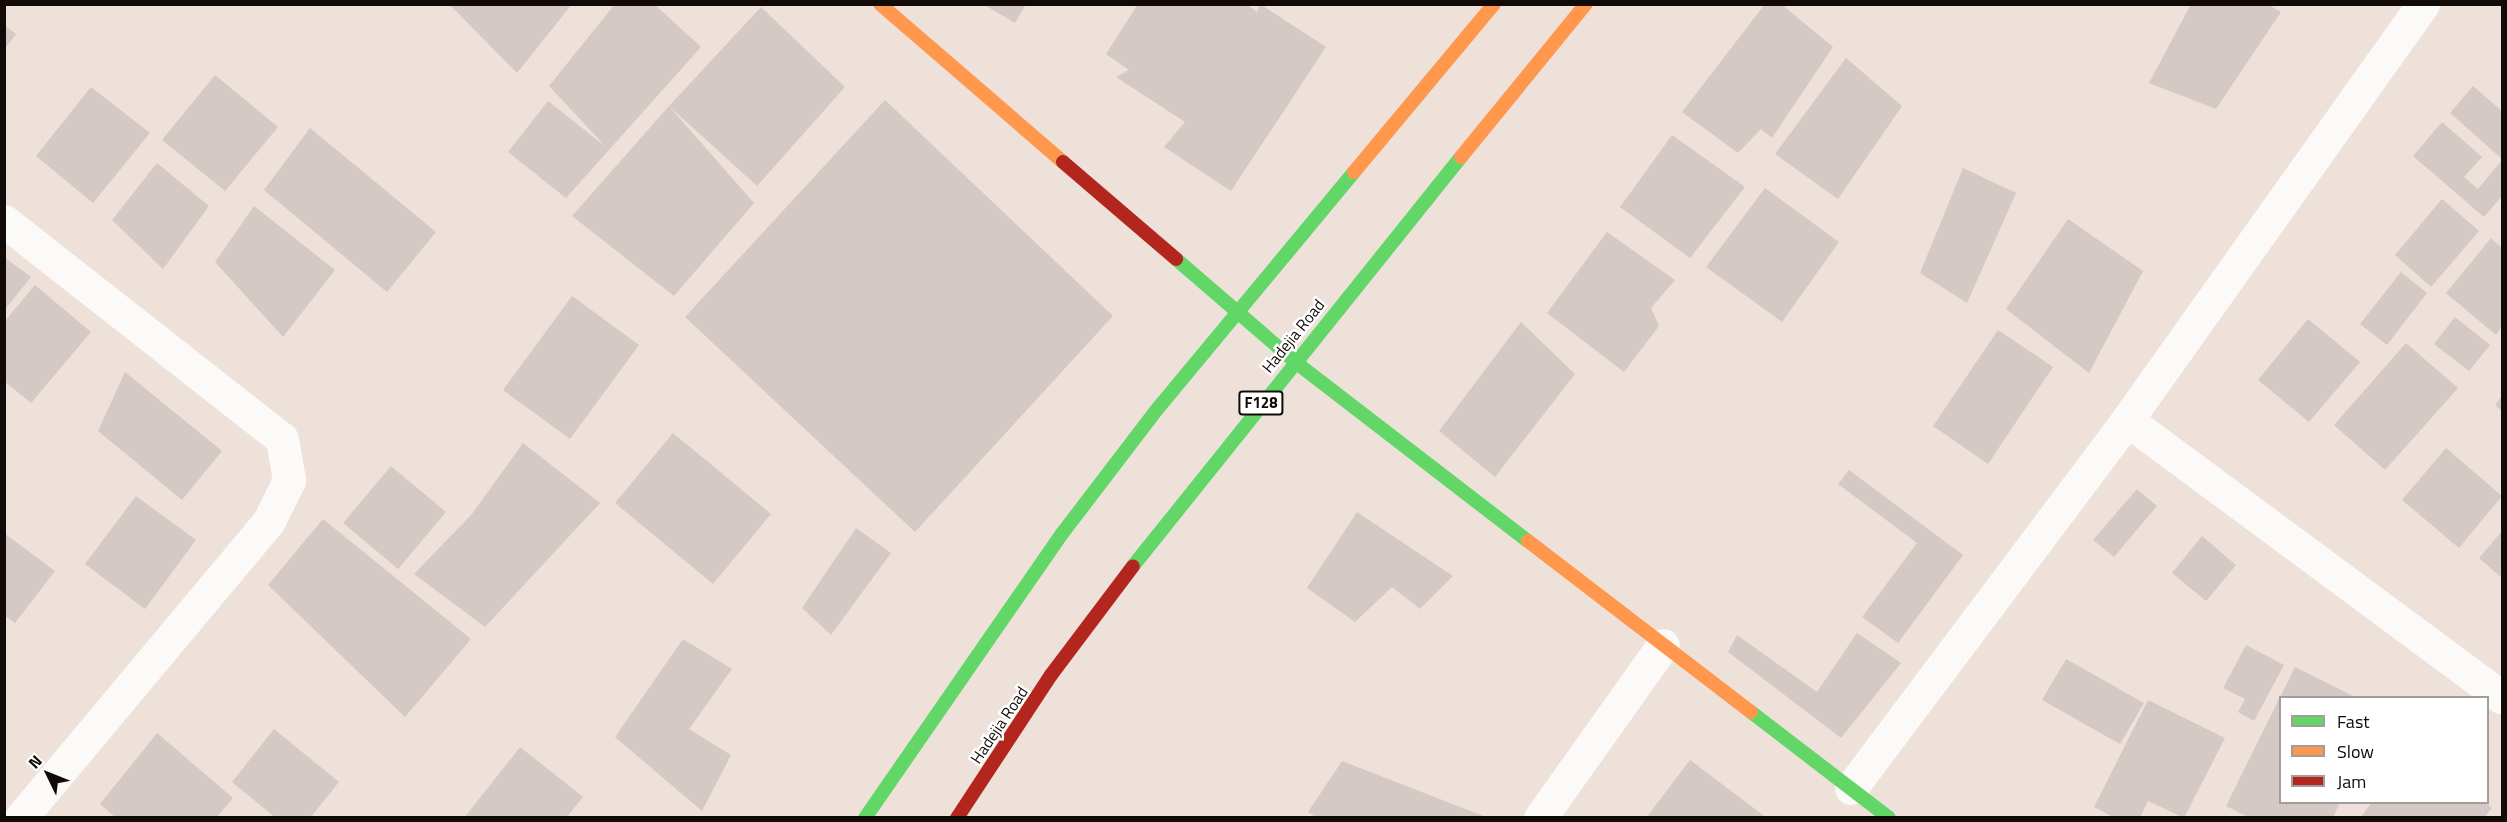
<!DOCTYPE html>
<style>
body{margin:0}
#map{position:relative;width:2507px;height:822px;overflow:hidden;background:#eee1da;font-family:"Titillium Web",sans-serif}
div>[style]{position:absolute}
[style*='--x']{left:calc(var(--x)*1px);top:calc(var(--y)*1px);width:calc(var(--w)*1px);rotate:calc(var(--a)*1deg)}
.building>*{inset:0;background:#d4c9c4}
.street>*{height:33px;margin:-16.5px;padding:0 16.5px;transform-origin:16.5px;border-radius:16.5px;background:#fcfaf9}
.fast>*{height:14px;margin:-7px;padding:0 7px;transform-origin:7px;border-radius:7px;background:#63d668}
.slow>*{height:14px;margin:-7px;padding:0 7px;transform-origin:7px;border-radius:7px;background:#ff974d}
.jam>*{height:14px;margin:-7px;padding:0 7px;transform-origin:7px;border-radius:7px;background:#b3261e}
span{translate:-50% -50%;white-space:nowrap;text-align:center;line-height:1.15;-webkit-text-stroke:5px #fff;paint-order:stroke}
.shield-label span{padding:2px 4px;background:#fff;border:2px solid;border-radius:4px;-webkit-text-stroke-width:0}
.shield-label{font-size:15px;color:#110a06;font-weight:700}
.street-label{font-size:16px;color:#110a06}
.frame{position:absolute;inset:0;border:6px solid #110a06;pointer-events:none}
.legend{position:absolute;left:2279px;top:696px;width:210px;height:108px;box-sizing:border-box;background:#fff;border:2px solid #a09d9b;margin:0;padding:8px 10px;list-style:none;font-size:18px;color:#110a06}
.legend li{display:flex;align-items:center;gap:12px;height:30px}
.legend b{width:30px;border:2px solid #a09d9b}
.north{position:absolute;left:18px;top:744px;width:60px;height:60px;-webkit-text-stroke:4px #fff;paint-order:stroke;rotate:313deg;font-size:16px;font-weight:700;line-height:24px;text-align:center;color:#110a06}
.north::after{content:'';display:block;margin:auto;width:21px;height:27px;background:#110a06;clip-path:polygon(50% 0,100% 100%,50% 72%,0 100%)}
</style>
<div id="map">
<div class="building">
<div style="clip-path:polygon(449px 4px,572px 4px,517px 73px)"></div>
<div style="clip-path:polygon(615px 4px,654px 4px,701px 47px,566px 198px,508px 152px,548px 101px,606px 147px,549px 86px)"></div>
<div style="clip-path:polygon(983px 4px,1026px 4px,1015px 23px)"></div>
<div style="clip-path:polygon(1138px 4px,1246px 4px,1257px 12px,1260px 4px,1326px 47px,1231px 191px,1164px 147px,1185px 122px,1116px 77px,1129px 70px,1106px 54px)"></div>
<div style="clip-path:polygon(1765px 4px,1781px 4px,1833px 47px,1772px 138px,1761px 129px,1738px 153px,1682px 112px)"></div>
<div style="clip-path:polygon(2191px 4px,2267px 4px,2281px 12px,2216px 109px,2149px 83px)"></div>
<div style="clip-path:polygon(761px 7px,845px 87px,757px 186px,669px 106px)"></div>
<div style="clip-path:polygon(4px 25px,16px 34px,4px 50px)"></div>
<div style="clip-path:polygon(1846px 58px,1902px 106px,1838px 199px,1775px 154px)"></div>
<div style="clip-path:polygon(215px 75px,278px 127px,225px 191px,162px 140px)"></div>
<div style="clip-path:polygon(2473px 86px,2502px 111px,2502px 159px,2450px 113px)"></div>
<div style="clip-path:polygon(91px 87px,150px 133px,93px 203px,36px 156px)"></div>
<div style="clip-path:polygon(885px 100px,1113px 316px,915px 532px,685px 317px)"></div>
<div style="clip-path:polygon(669px 106px,754px 203px,674px 296px,572px 216px)"></div>
<div style="clip-path:polygon(2442px 122px,2482px 157px,2464px 177px,2478px 189px,2502px 160px,2502px 196px,2484px 217px,2413px 156px)"></div>
<div style="clip-path:polygon(310px 128px,436px 232px,387px 292px,264px 190px)"></div>
<div style="clip-path:polygon(1672px 135px,1745px 187px,1690px 258px,1620px 207px)"></div>
<div style="clip-path:polygon(157px 163px,209px 206px,163px 269px,112px 220px)"></div>
<div style="clip-path:polygon(1963px 168px,2016px 193px,1967px 303px,1920px 273px)"></div>
<div style="clip-path:polygon(1765px 188px,1839px 242px,1782px 322px,1706px 267px)"></div>
<div style="clip-path:polygon(2442px 199px,2479px 231px,2431px 287px,2395px 255px)"></div>
<div style="clip-path:polygon(254px 206px,335px 270px,283px 337px,215px 262px)"></div>
<div style="clip-path:polygon(2068px 219px,2143px 271px,2089px 373px,2006px 309px)"></div>
<div style="clip-path:polygon(1607px 232px,1675px 280px,1651px 308px,1659px 326px,1624px 372px,1547px 313px)"></div>
<div style="clip-path:polygon(2491px 238px,2502px 248px,2502px 326px,2496px 335px,2446px 293px)"></div>
<div style="clip-path:polygon(4px 257px,31px 277px,4px 311px)"></div>
<div style="clip-path:polygon(2401px 272px,2427px 293px,2387px 345px,2360px 324px)"></div>
<div style="clip-path:polygon(35px 285px,91px 332px,31px 403px,4px 381px,4px 322px)"></div>
<div style="clip-path:polygon(572px 296px,639px 345px,570px 439px,503px 390px)"></div>
<div style="clip-path:polygon(2455px 317px,2490px 345px,2469px 371px,2434px 344px)"></div>
<div style="clip-path:polygon(2308px 319px,2360px 362px,2309px 422px,2258px 380px)"></div>
<div style="clip-path:polygon(1521px 322px,1575px 374px,1495px 477px,1439px 431px)"></div>
<div style="clip-path:polygon(1998px 330px,2053px 367px,1988px 464px,1933px 426px)"></div>
<div style="clip-path:polygon(2406px 343px,2458px 388px,2385px 470px,2334px 425px)"></div>
<div style="clip-path:polygon(125px 372px,222px 451px,182px 500px,98px 431px)"></div>
<div style="clip-path:polygon(2502px 396px,2502px 411px,2495px 405px)"></div>
<div style="clip-path:polygon(673px 433px,771px 514px,713px 584px,615px 503px)"></div>
<div style="clip-path:polygon(523px 443px,600px 503px,485px 627px,414px 574px,472px 514px)"></div>
<div style="clip-path:polygon(2446px 448px,2502px 496px,2459px 548px,2402px 500px)"></div>
<div style="clip-path:polygon(391px 466px,446px 512px,398px 569px,343px 523px)"></div>
<div style="clip-path:polygon(1849px 470px,1963px 555px,1898px 643px,1862px 617px,1917px 543px,1838px 484px)"></div>
<div style="clip-path:polygon(2137px 489px,2157px 506px,2114px 557px,2093px 540px)"></div>
<div style="clip-path:polygon(136px 496px,196px 540px,145px 609px,85px 564px)"></div>
<div style="clip-path:polygon(1357px 512px,1453px 576px,1420px 609px,1392px 587px,1355px 622px,1307px 588px)"></div>
<div style="clip-path:polygon(323px 519px,471px 639px,405px 717px,268px 585px)"></div>
<div style="clip-path:polygon(856px 528px,891px 553px,831px 635px,802px 608px)"></div>
<div style="clip-path:polygon(2502px 531px,2502px 578px,2479px 558px)"></div>
<div style="clip-path:polygon(4px 533px,55px 571px,15px 623px,4px 615px)"></div>
<div style="clip-path:polygon(2202px 536px,2236px 565px,2206px 601px,2172px 573px)"></div>
<div style="clip-path:polygon(1857px 633px,1901px 663px,1841px 738px,1728px 652px,1737px 635px,1817px 692px)"></div>
<div style="clip-path:polygon(683px 639px,732px 669px,689px 729px,731px 755px,702px 811px,615px 737px)"></div>
<div style="clip-path:polygon(2246px 645px,2284px 665px,2254px 721px,2238px 712px,2245px 699px,2223px 688px)"></div>
<div style="clip-path:polygon(2066px 659px,2144px 703px,2120px 744px,2042px 700px)"></div>
<div style="clip-path:polygon(2295px 667px,2357px 698px,2280px 698px,2280px 802px,2340px 802px,2333px 818px,2250px 818px,2226px 806px)"></div>
<div style="clip-path:polygon(2148px 700px,2225px 738px,2184px 818px,2148px 801px,2140px 818px,2115px 818px,2094px 807px)"></div>
<div style="clip-path:polygon(274px 729px,339px 782px,310px 818px,276px 818px,232px 782px)"></div>
<div style="clip-path:polygon(157px 733px,233px 798px,216px 818px,116px 818px,100px 804px)"></div>
<div style="clip-path:polygon(520px 747px,583px 797px,566px 818px,464px 818px)"></div>
<div style="clip-path:polygon(1690px 760px,1767px 818px,1646px 818px)"></div>
<div style="clip-path:polygon(1342px 761px,1486px 817px,1486px 818px,1317px 818px,1308px 812px)"></div>
<div style="clip-path:polygon(2372px 802px,2485px 802px,2492px 808px,2484px 818px,2360px 818px)"></div>
</div>
<div class="street">
<div style="--x:4;--y:221;--w:353;--a:38.1"></div>
<div style="--x:282;--y:439;--w:42;--a:80.3"></div>
<div style="--x:289;--y:480;--w:46;--a:116"></div>
<div style="--x:269;--y:521;--w:387;--a:129.9"></div>
<div style="--x:2127;--y:420;--w:466;--a:36.5"></div>
<div style="--x:1851;--y:788;--w:460;--a:-53.1"></div>
<div style="--x:2127;--y:420;--w:511;--a:-54.57"></div>
<div style="--x:1540;--y:818;--w:212;--a:-54.6"></div>
</div>
<div class="fast">
<div style="--x:1176;--y:259;--w:156;--a:40.8"></div>
<div style="--x:1294;--y:361;--w:295;--a:37.6"></div>
<div style="--x:1133;--y:566;--w:524;--a:-51.27"></div>
<div style="--x:1751;--y:712;--w:174;--a:37.5"></div>
<div style="--x:865;--y:818;--w:344;--a:-55.3"></div>
<div style="--x:1061;--y:535;--w:161;--a:-52.6"></div>
<div style="--x:1159;--y:407;--w:305;--a:-50.3"></div>
</div>
<div class="slow">
<div style="--x:880;--y:4;--w:242;--a:40.8"></div>
<div style="--x:1461;--y:157;--w:198;--a:-50.8"></div>
<div style="--x:1354;--y:172;--w:219;--a:-50.2"></div>
<div style="--x:1528;--y:541;--w:281;--a:37.5"></div>
</div>
<div class="jam">
<div style="--x:1063;--y:162;--w:149;--a:40.6"></div>
<div style="--x:957;--y:818;--w:171;--a:-56.7"></div>
<div style="--x:1051;--y:675;--w:136;--a:-53"></div>
</div>
<div class="shield-label">
<span style="left:1261px;top:403px">F128</span>
</div>
<div class="street-label">
<span style="left:1293px;top:336px;rotate:-51deg">Hadejia Road</span>
<span style="left:999px;top:725px;rotate:-56deg">Hadejia Road</span>
</div>
<div class="frame"></div>
<ul class="legend">
<li><b style="height:8px;background:#63d668"></b>Fast</li>
<li><b style="height:8px;background:#ff974d"></b>Slow</li>
<li><b style="height:8px;background:#b3261e"></b>Jam</li>
</ul>
<div class="north">N</div>
</div>
